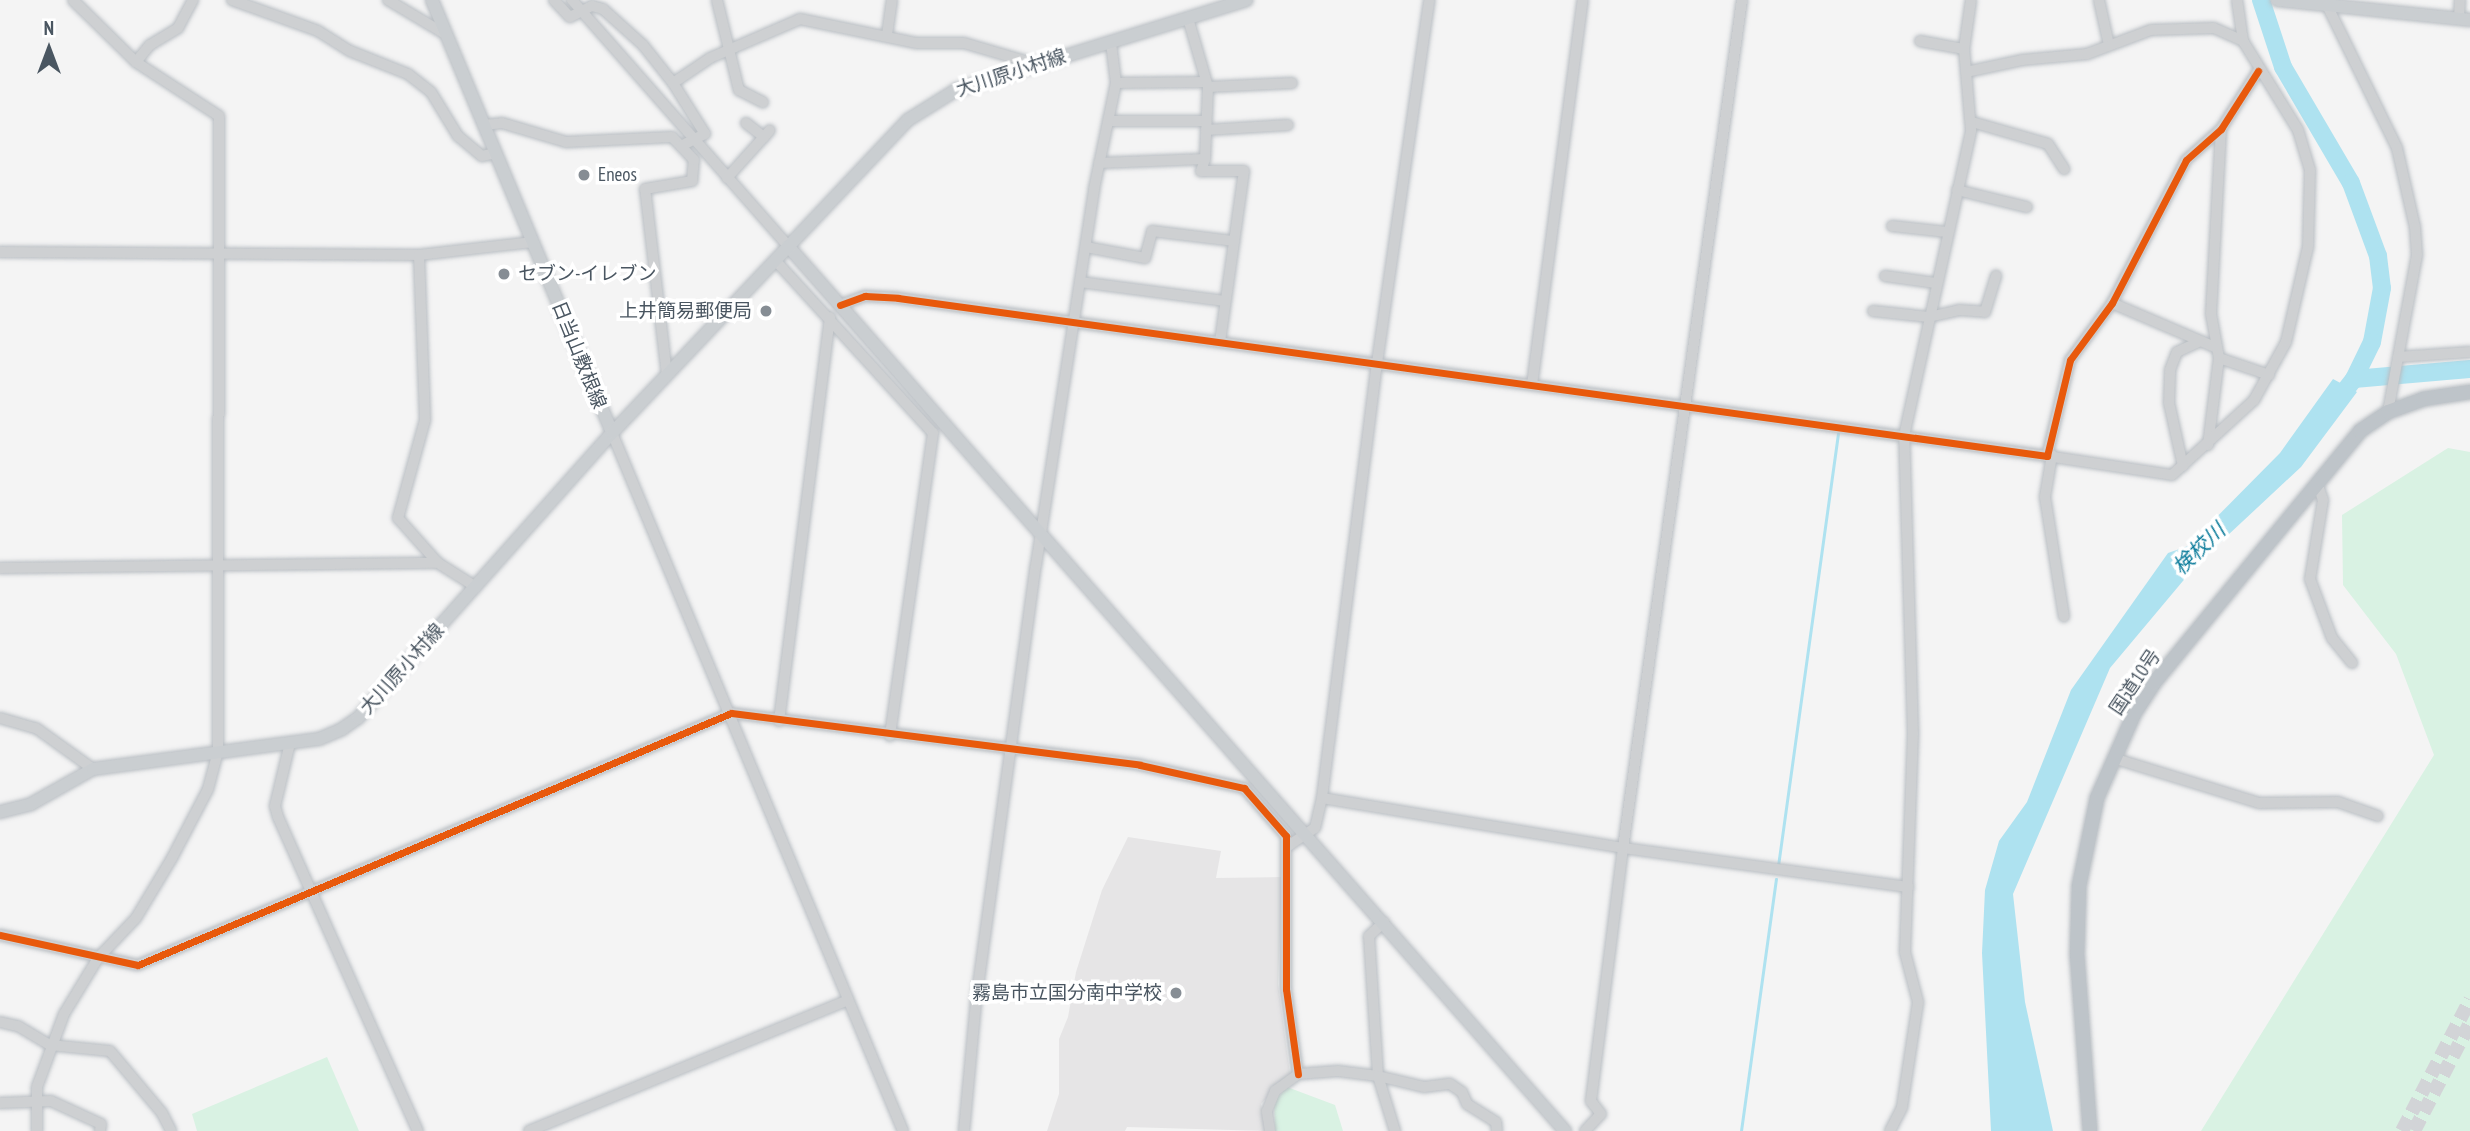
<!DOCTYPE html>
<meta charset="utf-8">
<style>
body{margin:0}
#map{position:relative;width:2470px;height:1131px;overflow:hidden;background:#f4f4f4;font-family:"PT Sans Narrow","Noto Sans JP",sans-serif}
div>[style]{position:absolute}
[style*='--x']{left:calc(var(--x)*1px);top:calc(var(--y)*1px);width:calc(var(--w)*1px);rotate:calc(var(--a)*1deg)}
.education>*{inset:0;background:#e6e5e6}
.green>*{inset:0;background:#d9f2e3}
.water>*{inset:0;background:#aee2f0}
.stream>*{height:2.5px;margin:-1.25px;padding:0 1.25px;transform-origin:1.25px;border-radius:1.25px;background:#aee2f0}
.river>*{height:18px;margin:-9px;padding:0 9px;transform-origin:9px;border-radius:9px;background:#aee2f0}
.highway-tunnel>*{height:14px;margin-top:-7px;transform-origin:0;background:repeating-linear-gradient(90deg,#d2d4d7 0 14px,transparent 0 21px)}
.roads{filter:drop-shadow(0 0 2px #b9bec3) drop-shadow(0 0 2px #b9bec3)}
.minor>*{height:10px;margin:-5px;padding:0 5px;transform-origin:5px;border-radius:5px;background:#ced0d2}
.major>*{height:12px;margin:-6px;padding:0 6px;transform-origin:6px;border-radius:6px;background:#caced1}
.highway>*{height:14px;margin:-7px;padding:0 7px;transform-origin:7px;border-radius:7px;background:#bec4c9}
.cycleway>*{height:7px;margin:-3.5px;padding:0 3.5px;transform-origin:3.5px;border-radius:3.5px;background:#e8590c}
.dots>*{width:19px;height:19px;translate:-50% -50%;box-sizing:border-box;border:4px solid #fff;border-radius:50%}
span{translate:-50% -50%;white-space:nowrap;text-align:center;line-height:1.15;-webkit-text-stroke:7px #fff;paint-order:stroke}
.street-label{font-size:19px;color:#4a5661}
.poi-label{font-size:19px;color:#4a5661}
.left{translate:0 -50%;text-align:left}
.right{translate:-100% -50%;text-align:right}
.water-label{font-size:21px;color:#0c7c9b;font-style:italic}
.north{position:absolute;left:14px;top:14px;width:70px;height:70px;-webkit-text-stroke:5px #fff;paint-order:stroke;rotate:0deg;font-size:19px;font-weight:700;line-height:28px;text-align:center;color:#4a5661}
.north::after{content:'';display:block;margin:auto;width:24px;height:32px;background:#4a5661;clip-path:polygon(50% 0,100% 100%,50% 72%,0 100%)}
</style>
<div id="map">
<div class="education">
<div style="clip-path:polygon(1128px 837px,1221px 851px,1216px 878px,1282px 877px,1278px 984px,1290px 1074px,1261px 1104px,1266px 1131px,1127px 1127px,1125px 1131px,1047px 1131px,1059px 1094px,1059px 1039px,1068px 1017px,1076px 972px,1102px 890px)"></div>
</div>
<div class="green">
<div style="clip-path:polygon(2448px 448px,2470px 452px,2470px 1131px,2201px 1131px,2434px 755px,2396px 654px,2343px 585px,2342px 515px)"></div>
<div style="clip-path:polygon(327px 1057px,359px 1131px,197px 1131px,192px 1114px)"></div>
<div style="clip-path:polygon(1287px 1087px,1335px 1105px,1343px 1131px,1275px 1131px,1274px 1102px)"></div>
</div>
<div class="water">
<div style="clip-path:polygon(2333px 379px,2357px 392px,2301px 467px,2198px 563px,2110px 668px,2013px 894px,2025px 1002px,2053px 1131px,1991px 1131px,1982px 953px,1985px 890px,1999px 841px,2027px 802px,2071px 690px,2168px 553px,2188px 546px,2280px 453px)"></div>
</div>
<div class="stream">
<div style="--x:1778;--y:866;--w:436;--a:-82.1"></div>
<div style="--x:1741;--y:1131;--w:254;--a:-82.1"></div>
</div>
<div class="river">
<div style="--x:2261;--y:0;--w:71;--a:71.8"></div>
<div style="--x:2283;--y:67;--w:134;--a:59.6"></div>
<div style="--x:2351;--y:183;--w:78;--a:69.7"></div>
<div style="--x:2378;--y:256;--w:32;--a:83"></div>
<div style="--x:2382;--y:288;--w:55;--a:100.5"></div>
<div style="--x:2372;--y:342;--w:41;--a:115.9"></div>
<div style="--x:2354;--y:379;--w:33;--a:128"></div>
<div style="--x:2354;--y:379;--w:116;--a:-4.9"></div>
</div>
<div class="highway-tunnel">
<div style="--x:2402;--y:1131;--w:148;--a:-62.6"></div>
<div style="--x:2414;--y:1131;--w:122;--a:-62.6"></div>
</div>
<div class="roads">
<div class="minor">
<div style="--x:232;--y:0;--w:91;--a:19.8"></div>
<div style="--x:318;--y:31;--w:38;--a:32"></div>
<div style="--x:350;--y:51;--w:62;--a:21.6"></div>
<div style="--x:408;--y:74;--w:29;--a:38"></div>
<div style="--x:431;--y:92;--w:52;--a:58.5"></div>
<div style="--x:458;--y:136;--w:31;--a:40"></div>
<div style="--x:482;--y:156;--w:14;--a:-12"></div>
<div style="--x:388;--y:0;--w:66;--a:30.8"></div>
<div style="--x:554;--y:0;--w:23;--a:47"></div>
<div style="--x:570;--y:17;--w:25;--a:-27"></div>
<div style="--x:592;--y:6;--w:11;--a:15"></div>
<div style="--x:603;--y:9;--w:54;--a:42"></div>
<div style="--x:643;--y:45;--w:48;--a:51.7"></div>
<div style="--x:673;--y:83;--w:45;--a:-34"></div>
<div style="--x:710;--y:58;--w:98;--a:-23.4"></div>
<div style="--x:800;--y:19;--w:118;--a:11.7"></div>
<div style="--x:916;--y:43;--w:48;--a:0"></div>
<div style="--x:964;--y:43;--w:71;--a:16.4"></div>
<div style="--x:572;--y:0;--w:327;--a:48.7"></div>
<div style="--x:717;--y:0;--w:93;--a:76.3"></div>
<div style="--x:739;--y:90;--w:27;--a:27"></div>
<div style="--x:2099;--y:0;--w:46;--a:77.5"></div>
<div style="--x:2325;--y:1;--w:164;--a:63.9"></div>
<div style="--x:2397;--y:148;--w:81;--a:77.2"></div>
<div style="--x:2415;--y:227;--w:28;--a:86"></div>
<div style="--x:2417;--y:255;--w:160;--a:100.5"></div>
<div style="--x:2459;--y:18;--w:18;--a:-87"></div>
<div style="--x:887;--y:35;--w:35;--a:-82"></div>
<div style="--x:1920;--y:41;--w:45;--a:10.3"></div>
<div style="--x:136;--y:62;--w:22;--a:-51"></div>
<div style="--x:150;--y:45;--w:33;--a:-31"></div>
<div style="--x:178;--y:28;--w:32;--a:-62"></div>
<div style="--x:1966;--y:72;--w:57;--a:-12.1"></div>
<div style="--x:2022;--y:60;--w:65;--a:-5.3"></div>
<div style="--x:2087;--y:54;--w:68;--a:-20.6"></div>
<div style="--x:2151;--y:30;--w:63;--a:-1.8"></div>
<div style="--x:2214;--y:28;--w:32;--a:24"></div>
<div style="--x:1116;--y:83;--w:89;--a:-0.6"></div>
<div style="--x:1208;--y:87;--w:84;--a:-2.7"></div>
<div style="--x:1108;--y:121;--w:96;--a:0"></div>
<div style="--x:1972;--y:122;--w:79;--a:16.1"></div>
<div style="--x:2048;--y:144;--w:30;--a:57"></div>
<div style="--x:746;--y:123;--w:23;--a:38"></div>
<div style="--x:484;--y:125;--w:18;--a:-6"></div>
<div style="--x:502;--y:123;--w:67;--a:16.5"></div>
<div style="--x:566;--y:142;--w:106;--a:-2.7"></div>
<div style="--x:672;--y:137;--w:13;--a:45"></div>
<div style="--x:1206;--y:130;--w:82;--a:-3.5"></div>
<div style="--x:1205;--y:159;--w:13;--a:108"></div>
<div style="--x:1201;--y:171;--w:43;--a:0"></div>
<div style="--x:1244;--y:171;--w:173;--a:98"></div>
<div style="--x:1099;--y:163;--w:106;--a:-2.2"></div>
<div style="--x:1205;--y:159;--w:72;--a:-87.6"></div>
<div style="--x:1208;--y:87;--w:72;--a:-106.2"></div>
<div style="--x:727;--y:178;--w:64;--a:-48.1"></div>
<div style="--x:1957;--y:190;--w:72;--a:13.7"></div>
<div style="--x:1892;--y:226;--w:55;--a:6.2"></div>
<div style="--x:1086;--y:247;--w:60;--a:10.6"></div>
<div style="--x:1145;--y:258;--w:28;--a:-75"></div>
<div style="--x:1152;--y:231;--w:83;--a:7"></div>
<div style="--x:0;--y:252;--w:419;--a:0.4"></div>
<div style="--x:419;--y:255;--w:115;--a:-6.5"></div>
<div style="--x:419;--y:255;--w:165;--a:87.9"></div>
<div style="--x:425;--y:420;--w:102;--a:105.4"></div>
<div style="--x:398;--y:518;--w:60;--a:48.4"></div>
<div style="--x:438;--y:563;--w:45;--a:32.3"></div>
<div style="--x:775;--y:260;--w:234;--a:47.6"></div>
<div style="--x:933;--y:433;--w:306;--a:98.1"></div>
<div style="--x:1885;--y:276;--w:51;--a:7.8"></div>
<div style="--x:1080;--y:282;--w:146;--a:7.5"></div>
<div style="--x:2112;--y:303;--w:114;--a:23.2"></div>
<div style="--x:840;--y:305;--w:27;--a:-20"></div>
<div style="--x:865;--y:296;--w:33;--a:3"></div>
<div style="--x:898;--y:298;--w:1160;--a:7.83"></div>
<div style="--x:2047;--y:456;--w:99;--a:-76.5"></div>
<div style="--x:2070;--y:360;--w:71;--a:-53.6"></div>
<div style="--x:2112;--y:303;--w:161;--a:-62.6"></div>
<div style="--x:2186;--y:160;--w:47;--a:-41.5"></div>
<div style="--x:2221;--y:129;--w:69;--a:-57.5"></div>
<div style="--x:1873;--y:311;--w:56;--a:6.1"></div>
<div style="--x:1929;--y:317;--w:31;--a:-13"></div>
<div style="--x:1959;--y:310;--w:26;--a:4"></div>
<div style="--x:1985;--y:312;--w:38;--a:-73"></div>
<div style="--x:2398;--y:357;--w:72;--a:-4"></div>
<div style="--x:2219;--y:358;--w:53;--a:18.8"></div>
<div style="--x:667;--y:375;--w:187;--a:-96.7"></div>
<div style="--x:645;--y:189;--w:48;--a:-9.7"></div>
<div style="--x:692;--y:181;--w:21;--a:-85"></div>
<div style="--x:694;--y:160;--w:19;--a:-133"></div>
<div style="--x:681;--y:146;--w:27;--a:-27"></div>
<div style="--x:705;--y:134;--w:60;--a:-122.1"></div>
<div style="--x:1532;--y:385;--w:388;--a:-82.5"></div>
<div style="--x:612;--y:433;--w:756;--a:67.37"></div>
<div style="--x:2208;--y:445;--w:88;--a:-82.8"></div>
<div style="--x:2219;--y:358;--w:45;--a:-100.3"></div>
<div style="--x:2211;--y:314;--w:185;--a:-86.9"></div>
<div style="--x:2052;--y:455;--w:43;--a:99.5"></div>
<div style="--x:2045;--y:497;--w:121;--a:81"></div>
<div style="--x:2047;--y:456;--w:126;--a:8.6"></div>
<div style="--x:2172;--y:475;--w:111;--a:-42.4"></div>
<div style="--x:2254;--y:400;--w:66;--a:-61.1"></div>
<div style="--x:2286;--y:342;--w:98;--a:-77"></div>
<div style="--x:2308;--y:247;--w:77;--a:-88.5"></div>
<div style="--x:2310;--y:170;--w:42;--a:-106.7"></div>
<div style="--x:2298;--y:130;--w:105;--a:-121.7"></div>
<div style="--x:2243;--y:41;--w:41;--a:-98.3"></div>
<div style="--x:2183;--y:466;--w:65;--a:-102.5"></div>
<div style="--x:2169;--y:403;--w:33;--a:-88"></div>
<div style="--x:2170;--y:370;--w:19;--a:-69"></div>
<div style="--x:2177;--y:352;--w:26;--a:-25"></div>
<div style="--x:2317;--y:482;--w:19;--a:72"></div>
<div style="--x:2323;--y:500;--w:80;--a:99.3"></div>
<div style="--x:2310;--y:579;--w:63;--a:69.6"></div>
<div style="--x:2332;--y:638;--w:32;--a:51"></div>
<div style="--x:0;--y:568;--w:438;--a:-0.7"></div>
<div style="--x:0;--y:718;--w:37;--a:16"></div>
<div style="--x:36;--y:728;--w:70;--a:35.7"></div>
<div style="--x:779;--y:721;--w:407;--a:-82.8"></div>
<div style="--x:290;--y:743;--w:65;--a:103.4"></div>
<div style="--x:275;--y:806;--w:11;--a:75"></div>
<div style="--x:278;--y:817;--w:344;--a:66"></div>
<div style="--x:2113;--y:758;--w:153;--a:17.1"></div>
<div style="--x:2259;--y:803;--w:79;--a:-0.7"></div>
<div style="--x:2338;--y:802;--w:42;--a:19.3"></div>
<div style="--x:1322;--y:798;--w:305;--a:9.4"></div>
<div style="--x:1623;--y:848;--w:288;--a:7.8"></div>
<div style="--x:1288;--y:846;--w:32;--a:-34"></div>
<div style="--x:1315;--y:828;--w:31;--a:-77"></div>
<div style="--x:1322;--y:798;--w:438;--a:-82.8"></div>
<div style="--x:1377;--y:363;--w:367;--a:-81.8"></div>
<div style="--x:1384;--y:922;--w:21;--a:137"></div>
<div style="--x:1369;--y:936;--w:140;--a:86.3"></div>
<div style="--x:1378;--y:1076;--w:47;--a:13.4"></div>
<div style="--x:1424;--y:1087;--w:26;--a:-7"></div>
<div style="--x:1450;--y:1084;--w:14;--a:34"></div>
<div style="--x:1462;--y:1092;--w:13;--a:67"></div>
<div style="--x:1467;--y:1104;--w:34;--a:32"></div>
<div style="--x:1496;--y:1122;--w:9;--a:84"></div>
<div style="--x:0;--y:935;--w:141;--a:12.3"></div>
<div style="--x:138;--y:965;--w:644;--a:-23.02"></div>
<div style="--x:731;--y:713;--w:412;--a:7.2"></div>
<div style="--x:1140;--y:765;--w:107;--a:12.5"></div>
<div style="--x:1244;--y:788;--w:64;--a:48.8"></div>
<div style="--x:1286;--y:836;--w:153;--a:90"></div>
<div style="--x:1286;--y:989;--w:86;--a:82"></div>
<div style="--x:0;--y:1022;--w:18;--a:13"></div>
<div style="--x:18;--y:1026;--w:37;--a:31"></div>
<div style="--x:50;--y:1045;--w:60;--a:5.7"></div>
<div style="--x:110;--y:1051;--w:81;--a:50"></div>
<div style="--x:162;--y:1113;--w:20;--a:63"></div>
<div style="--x:0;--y:1103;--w:51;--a:-2.2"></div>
<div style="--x:51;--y:1101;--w:55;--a:24.7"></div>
<div style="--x:101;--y:1124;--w:7;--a:98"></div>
<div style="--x:37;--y:1131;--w:44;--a:-90"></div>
<div style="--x:37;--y:1087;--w:78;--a:-69.7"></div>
<div style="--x:64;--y:1014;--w:66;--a:-58.7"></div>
<div style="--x:98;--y:958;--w:55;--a:-46.5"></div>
<div style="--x:136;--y:918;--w:70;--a:-59"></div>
<div style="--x:172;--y:858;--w:78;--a:-62.4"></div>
<div style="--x:208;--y:789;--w:39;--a:-75"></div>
<div style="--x:218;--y:751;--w:635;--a:-89.91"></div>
<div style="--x:219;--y:116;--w:99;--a:-147"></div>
<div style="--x:136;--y:62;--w:88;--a:-135.5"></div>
<div style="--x:529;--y:1131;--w:345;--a:-22.3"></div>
<div style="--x:964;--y:1131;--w:131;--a:-84.7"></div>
<div style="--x:976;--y:1001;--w:440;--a:-82.2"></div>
<div style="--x:1036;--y:565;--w:380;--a:-81.2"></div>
<div style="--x:1094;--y:189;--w:108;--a:-78.3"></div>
<div style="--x:1116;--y:83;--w:40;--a:-97.1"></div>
<div style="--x:1270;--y:1131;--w:20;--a:-99"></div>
<div style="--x:1267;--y:1111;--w:22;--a:-68"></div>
<div style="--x:1275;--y:1091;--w:29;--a:-36"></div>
<div style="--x:1298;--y:1074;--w:40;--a:-4.3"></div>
<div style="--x:1338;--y:1071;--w:40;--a:7.1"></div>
<div style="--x:1378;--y:1076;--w:58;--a:72.8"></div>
<div style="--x:1585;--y:1131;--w:23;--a:-47"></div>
<div style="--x:1601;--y:1114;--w:16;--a:-128"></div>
<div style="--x:1591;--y:1101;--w:255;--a:-82.8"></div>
<div style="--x:1623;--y:848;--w:856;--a:-82.01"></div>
<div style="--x:1890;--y:1131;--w:27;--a:-63"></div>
<div style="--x:1902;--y:1107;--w:106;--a:-81.3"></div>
<div style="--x:1918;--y:1002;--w:52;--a:-104.6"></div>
<div style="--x:1905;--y:952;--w:219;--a:-87.9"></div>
<div style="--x:1913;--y:733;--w:297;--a:-91.7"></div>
<div style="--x:1904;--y:436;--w:313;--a:-77.6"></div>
<div style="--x:1971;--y:130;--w:81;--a:-94.9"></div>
<div style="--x:1964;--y:49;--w:49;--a:-81.9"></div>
</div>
<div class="major">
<div style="--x:432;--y:0;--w:469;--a:67.4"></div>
<div style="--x:2277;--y:0;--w:194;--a:5.9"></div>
<div style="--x:788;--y:246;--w:1178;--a:48.72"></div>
<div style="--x:0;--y:812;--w:32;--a:-14"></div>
<div style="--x:31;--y:804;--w:71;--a:-29.4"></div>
<div style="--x:93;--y:769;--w:228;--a:-7.6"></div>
<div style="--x:319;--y:739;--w:25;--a:-23"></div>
<div style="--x:342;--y:729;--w:19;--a:-35"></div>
<div style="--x:358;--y:718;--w:382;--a:-48.3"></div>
<div style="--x:612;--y:433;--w:431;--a:-46.6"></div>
<div style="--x:908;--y:120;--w:57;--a:-32"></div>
<div style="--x:956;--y:90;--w:304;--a:-17.2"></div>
</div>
<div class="highway">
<div style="--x:2090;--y:1131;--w:176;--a:-94.2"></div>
<div style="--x:2077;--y:955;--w:69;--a:-88.3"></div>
<div style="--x:2079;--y:886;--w:90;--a:-78.4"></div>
<div style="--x:2097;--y:798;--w:92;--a:-66.2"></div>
<div style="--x:2134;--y:714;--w:37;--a:-57"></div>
<div style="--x:2154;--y:683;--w:325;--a:-50.7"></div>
<div style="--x:2360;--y:431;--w:34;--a:-34"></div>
<div style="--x:2388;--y:412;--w:37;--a:-20"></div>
<div style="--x:2423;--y:399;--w:48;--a:-8.5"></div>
</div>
</div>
<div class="cycleway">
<div style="--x:840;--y:305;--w:27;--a:-20"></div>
<div style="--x:865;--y:296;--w:33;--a:3"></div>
<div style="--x:898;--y:298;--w:1160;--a:7.83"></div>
<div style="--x:2047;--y:456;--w:99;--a:-76.5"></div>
<div style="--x:2070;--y:360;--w:71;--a:-53.6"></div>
<div style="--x:2112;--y:303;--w:161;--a:-62.6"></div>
<div style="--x:2186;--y:160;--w:47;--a:-41.5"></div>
<div style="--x:2221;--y:129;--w:69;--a:-57.5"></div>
<div style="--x:0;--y:935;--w:141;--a:12.3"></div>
<div style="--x:138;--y:965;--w:644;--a:-23.02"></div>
<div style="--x:731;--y:713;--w:412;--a:7.2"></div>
<div style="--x:1140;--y:765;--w:107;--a:12.5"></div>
<div style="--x:1244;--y:788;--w:64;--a:48.8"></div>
<div style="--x:1286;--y:836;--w:153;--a:90"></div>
<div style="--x:1286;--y:989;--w:86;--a:82"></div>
</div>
<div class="dots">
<div style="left:584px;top:175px;background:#868d94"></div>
<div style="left:504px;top:274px;background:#868d94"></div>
<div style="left:766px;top:311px;background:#868d94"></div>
<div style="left:1176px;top:993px;background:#868d94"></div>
</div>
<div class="street-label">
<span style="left:1011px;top:73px;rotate:-18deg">大川原小村線</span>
<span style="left:579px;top:355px;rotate:68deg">日当山敷根線</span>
<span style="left:402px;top:669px;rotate:-48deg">大川原小村線</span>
<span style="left:2135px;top:682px;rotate:-56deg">国道10号</span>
</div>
<div class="poi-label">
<span class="left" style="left:598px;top:175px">Eneos</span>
<span class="left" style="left:518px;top:274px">セブン-イレブン</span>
<span class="right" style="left:752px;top:311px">上井簡易郵便局</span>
<span class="right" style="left:1162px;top:993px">霧島市立国分南中学校</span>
</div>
<div class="water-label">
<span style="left:2199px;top:549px;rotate:-44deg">検校川</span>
</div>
<div class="north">N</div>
</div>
